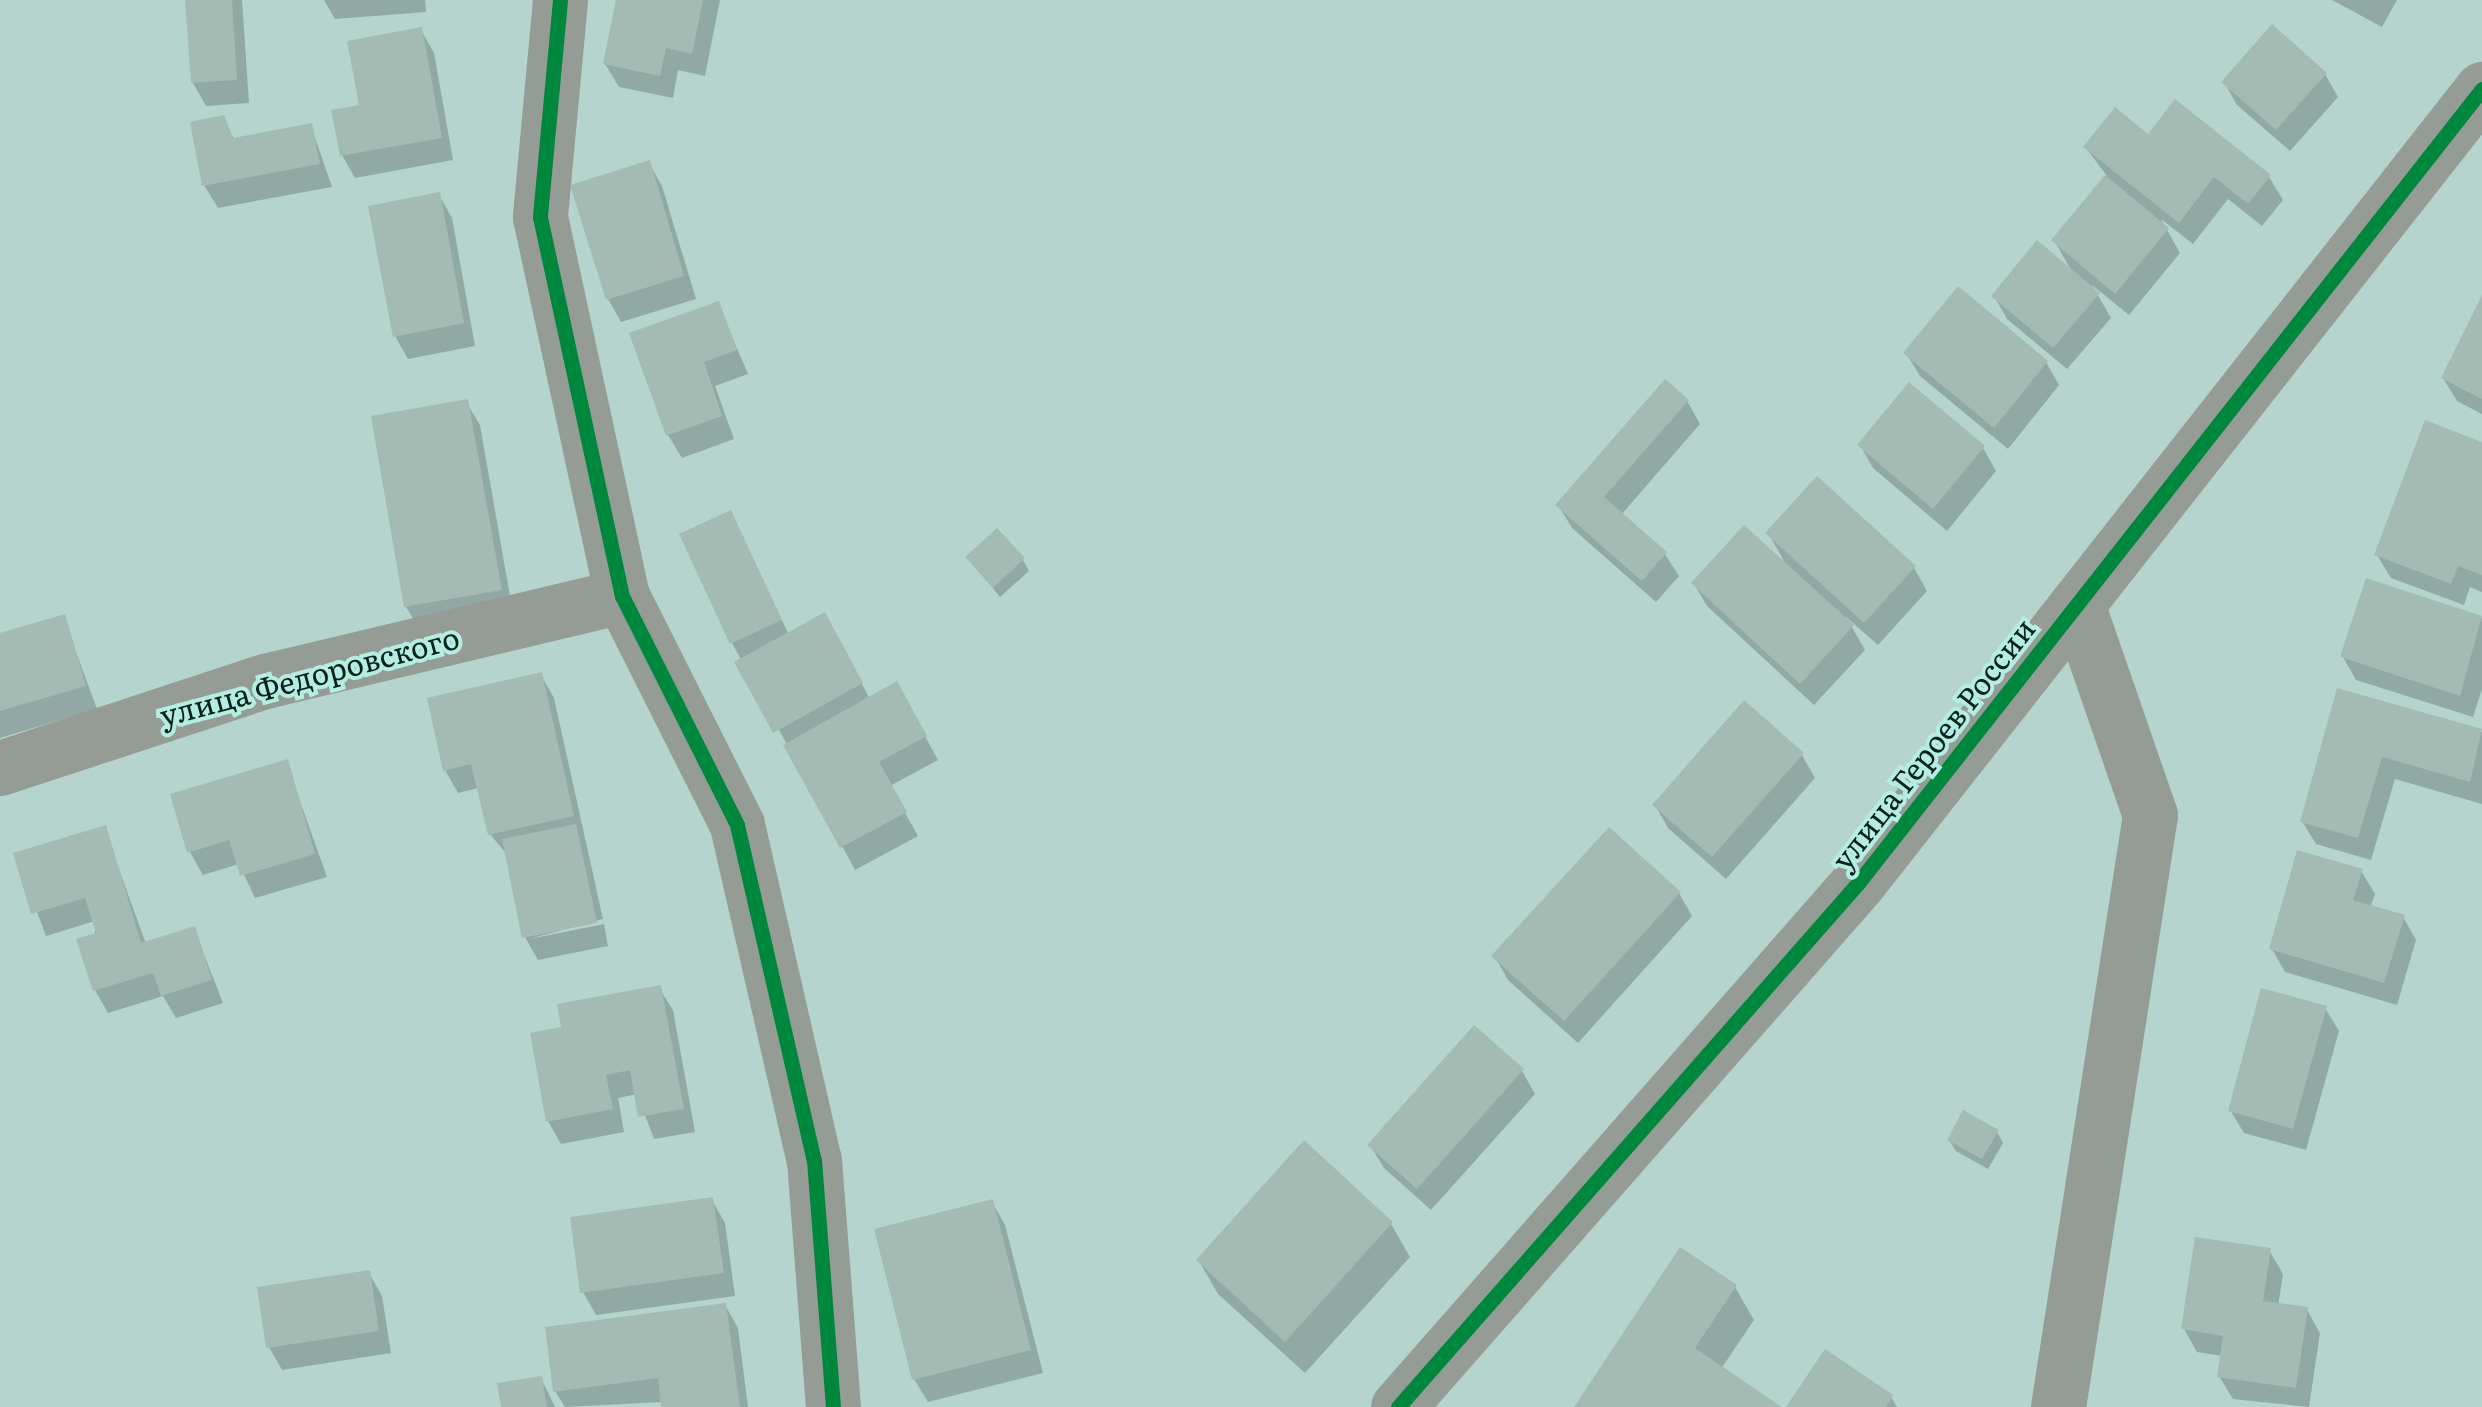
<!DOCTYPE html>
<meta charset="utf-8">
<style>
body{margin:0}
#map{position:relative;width:2482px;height:1407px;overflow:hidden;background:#b4d4cd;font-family:Literata,serif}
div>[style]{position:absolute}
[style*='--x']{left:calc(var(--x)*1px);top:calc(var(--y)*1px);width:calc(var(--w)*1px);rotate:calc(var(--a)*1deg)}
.shadow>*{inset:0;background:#0003}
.building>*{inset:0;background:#a3bbb3}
.minor>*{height:55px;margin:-27.5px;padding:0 27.5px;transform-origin:27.5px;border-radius:27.5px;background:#959c96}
.cycleway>*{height:15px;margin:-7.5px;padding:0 7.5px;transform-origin:7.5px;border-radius:7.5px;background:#00873e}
span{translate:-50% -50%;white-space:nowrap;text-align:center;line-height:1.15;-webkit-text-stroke:8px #b4eee2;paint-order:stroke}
.street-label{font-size:30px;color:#08201c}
</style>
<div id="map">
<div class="shadow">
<div style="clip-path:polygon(188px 0,242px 0,249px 103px,206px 106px,193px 83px)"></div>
<div style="clip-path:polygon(324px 0,425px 0,426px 12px,335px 19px)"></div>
<div style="clip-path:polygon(618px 0,720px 0,705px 76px,678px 70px,673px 98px,619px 87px,605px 64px)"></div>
<div style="clip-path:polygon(2332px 0,2397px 0,2382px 27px)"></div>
<div style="clip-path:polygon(421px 30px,434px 53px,453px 160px,355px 178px,342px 155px,362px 107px)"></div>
<div style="clip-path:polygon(2325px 74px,2338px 97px,2290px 151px,2237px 105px,2224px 82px)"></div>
<div style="clip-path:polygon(222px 118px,235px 140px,311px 126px,332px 187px,218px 208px,204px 185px)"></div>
<div style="clip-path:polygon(2149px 137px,2269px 177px,2283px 200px,2262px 226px,2228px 199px,2193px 244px,2161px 219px,2180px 253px,2129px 315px,2092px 285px,2111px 318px,2067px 369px,2007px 319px,1994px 296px,2072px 272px,2054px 240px,2107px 176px,2086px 148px)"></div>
<div style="clip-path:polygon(649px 163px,662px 186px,696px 299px,621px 322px,608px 299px)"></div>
<div style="clip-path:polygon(439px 195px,452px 218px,475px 346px,408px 359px,395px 336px)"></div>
<div style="clip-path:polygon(2482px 300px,2482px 414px,2457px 401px,2443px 378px)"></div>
<div style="clip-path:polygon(718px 304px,748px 374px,715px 386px,734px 439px,682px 458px,668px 435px)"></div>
<div style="clip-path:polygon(1906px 353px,2046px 362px,2059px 385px,2008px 449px,1920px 376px)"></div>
<div style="clip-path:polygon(1687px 401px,1700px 424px,1621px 515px,1665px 554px,1679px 576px,1656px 602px,1572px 528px,1558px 505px)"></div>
<div style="clip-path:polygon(466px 402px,480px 425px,513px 613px,420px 630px,406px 607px,374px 418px)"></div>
<div style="clip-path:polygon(1860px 445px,1983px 448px,1996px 471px,1947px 531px,1873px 468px)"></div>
<div style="clip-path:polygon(2482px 445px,2482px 592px,2470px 587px,2464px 605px,2391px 578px,2377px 555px)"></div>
<div style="clip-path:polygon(730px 513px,789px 635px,837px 638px,870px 699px,896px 684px,938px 760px,890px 786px,918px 836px,855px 870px,732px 643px)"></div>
<div style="clip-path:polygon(1768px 533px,1914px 568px,1927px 591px,1878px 645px,1846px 617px,1865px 650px,1814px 705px,1707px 606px,1694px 584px,1787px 566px)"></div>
<div style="clip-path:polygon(968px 557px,1023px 560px,1029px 571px,1000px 597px)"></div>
<div style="clip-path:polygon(2368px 581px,2482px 618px,2482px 689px,2473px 717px,2356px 680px,2343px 657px)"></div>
<div style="clip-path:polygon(63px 617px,97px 709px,0 738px,0 636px)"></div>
<div style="clip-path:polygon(541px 675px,554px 698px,603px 919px,529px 939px,604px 924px,608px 946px,538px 960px,525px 937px,508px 856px,490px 834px,479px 788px,458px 793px,445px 770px)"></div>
<div style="clip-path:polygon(2338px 691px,2482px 732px,2482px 804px,2395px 779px,2371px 860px,2316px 844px,2302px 821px)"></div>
<div style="clip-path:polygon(1802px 755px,1815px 778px,1726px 879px,1668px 828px,1655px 805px)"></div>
<div style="clip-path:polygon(286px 762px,327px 877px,255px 898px,239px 864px,203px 875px,190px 852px)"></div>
<div style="clip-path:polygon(104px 828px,146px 944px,194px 929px,223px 1003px,176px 1018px,163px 996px,108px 1013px,95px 990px,95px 921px,46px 936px,16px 855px)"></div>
<div style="clip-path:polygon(2361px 871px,2375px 894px,2370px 908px,2403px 917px,2416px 940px,2397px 1005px,2285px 972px,2272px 949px)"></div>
<div style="clip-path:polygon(1679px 893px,1692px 916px,1578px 1043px,1508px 980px,1495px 957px)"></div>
<div style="clip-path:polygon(659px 988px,673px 1010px,695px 1132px,654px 1139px,637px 1094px,618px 1098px,624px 1132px,561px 1144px,548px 1121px,564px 1029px)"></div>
<div style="clip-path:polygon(2325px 1008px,2339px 1031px,2306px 1150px,2244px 1133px,2230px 1110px)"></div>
<div style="clip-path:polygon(1522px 1071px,1535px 1094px,1431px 1210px,1384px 1168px,1370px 1145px)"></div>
<div style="clip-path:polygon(1997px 1132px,2003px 1143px,1988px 1169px,1956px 1151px,1949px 1140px)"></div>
<div style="clip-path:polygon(712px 1200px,725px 1223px,735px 1296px,596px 1315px,583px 1292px)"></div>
<div style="clip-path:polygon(992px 1202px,1005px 1225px,1043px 1373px,928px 1402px,914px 1379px)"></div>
<div style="clip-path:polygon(1391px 1224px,1410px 1257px,1305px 1373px,1218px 1294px,1199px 1261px)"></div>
<div style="clip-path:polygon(2269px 1250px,2283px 1274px,2278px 1306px,2307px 1310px,2320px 1333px,2309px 1407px,2233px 1399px,2219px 1376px,2222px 1356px,2197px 1352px,2184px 1329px)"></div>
<div style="clip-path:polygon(369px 1273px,382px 1296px,391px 1353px,282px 1370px,269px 1347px)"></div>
<div style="clip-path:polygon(1735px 1287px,1754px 1320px,1721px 1369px,1777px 1407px,1577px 1407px)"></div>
<div style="clip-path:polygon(725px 1305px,738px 1328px,748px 1407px,664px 1407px,663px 1402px,565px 1407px,555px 1391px)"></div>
<div style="clip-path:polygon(541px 1378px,555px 1407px,504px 1407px)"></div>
<div style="clip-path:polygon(1891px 1397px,1897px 1407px,1789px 1407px)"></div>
</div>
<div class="building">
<div style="clip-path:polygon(185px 0,232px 0,237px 80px,191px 83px)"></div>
<div style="clip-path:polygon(616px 0,703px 0,692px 54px,666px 48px,660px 76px,603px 64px)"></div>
<div style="clip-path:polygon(2272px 24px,2327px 73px,2276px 130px,2221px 82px)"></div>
<div style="clip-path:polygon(422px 27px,442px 138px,340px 156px,331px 110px,359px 105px,347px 41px)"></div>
<div style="clip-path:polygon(2175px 99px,2271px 175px,2248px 204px,2214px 177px,2179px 223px,2083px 147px,2115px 107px,2148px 134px)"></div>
<div style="clip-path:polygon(224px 115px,233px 138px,312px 123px,320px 164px,202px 186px,190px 122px)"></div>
<div style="clip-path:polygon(650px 160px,684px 276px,606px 300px,570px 185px)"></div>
<div style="clip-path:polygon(2105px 175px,2169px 228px,2115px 294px,2051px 240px)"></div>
<div style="clip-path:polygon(440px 192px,464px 323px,393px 337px,368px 206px)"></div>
<div style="clip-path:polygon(2037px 240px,2100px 293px,2053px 348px,1991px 296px)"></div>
<div style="clip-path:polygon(1958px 286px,2048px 361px,1994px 428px,1903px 353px)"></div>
<div style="clip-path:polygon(2482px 295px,2482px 399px,2441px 378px)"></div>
<div style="clip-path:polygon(719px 301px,737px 350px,704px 362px,722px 416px,666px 436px,629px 333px)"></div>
<div style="clip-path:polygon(1665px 379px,1689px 400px,1604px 497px,1667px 552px,1642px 581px,1555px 505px)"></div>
<div style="clip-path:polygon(1909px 382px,1985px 446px,1933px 509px,1857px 445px)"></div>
<div style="clip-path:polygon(468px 399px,502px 590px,404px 607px,371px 416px)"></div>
<div style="clip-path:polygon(2425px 420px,2482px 442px,2482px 575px,2458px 566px,2451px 584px,2374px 555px)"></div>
<div style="clip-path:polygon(1817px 476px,1916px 566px,1864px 623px,1765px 533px)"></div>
<div style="clip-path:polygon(731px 510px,782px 620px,730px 644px,679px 534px)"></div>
<div style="clip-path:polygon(1744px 525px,1854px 625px,1800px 684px,1691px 583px)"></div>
<div style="clip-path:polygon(997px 528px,1025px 558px,993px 588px,965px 557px)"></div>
<div style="clip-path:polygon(2366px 578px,2482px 616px,2460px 696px,2340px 657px)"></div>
<div style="clip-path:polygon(825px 612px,863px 683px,773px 733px,734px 662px)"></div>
<div style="clip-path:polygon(65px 614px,86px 686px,0 711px,0 633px)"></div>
<div style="clip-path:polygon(542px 672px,574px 816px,488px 835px,471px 764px,443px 771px,427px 698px)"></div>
<div style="clip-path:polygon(897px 681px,927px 736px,879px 762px,907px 812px,840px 848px,783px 745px)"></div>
<div style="clip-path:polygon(2337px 688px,2482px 729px,2470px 782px,2382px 757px,2358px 838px,2300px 822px)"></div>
<div style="clip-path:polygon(1744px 700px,1804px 753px,1712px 857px,1652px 805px)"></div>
<div style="clip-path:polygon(288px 759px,315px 854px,240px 876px,229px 840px,187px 853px,170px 794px)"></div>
<div style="clip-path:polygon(576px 824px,597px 923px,522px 938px,502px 839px)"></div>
<div style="clip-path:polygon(106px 825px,141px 943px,195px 926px,212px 980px,161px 996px,153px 973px,93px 991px,76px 939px,96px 933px,85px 898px,31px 914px,13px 853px)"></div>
<div style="clip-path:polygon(1609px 827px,1681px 892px,1564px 1021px,1491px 956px)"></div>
<div style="clip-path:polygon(2297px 850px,2363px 869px,2353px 900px,2405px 915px,2384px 983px,2269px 949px)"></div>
<div style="clip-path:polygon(661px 985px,684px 1109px,638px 1117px,630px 1070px,606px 1075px,613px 1109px,546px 1122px,530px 1033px,561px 1027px,557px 1004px)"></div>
<div style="clip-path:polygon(2261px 988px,2327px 1006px,2293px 1129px,2228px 1111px)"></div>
<div style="clip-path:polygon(1474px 1025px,1524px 1069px,1417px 1189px,1367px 1145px)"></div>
<div style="clip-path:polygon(1963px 1110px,1999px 1130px,1982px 1159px,1947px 1140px)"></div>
<div style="clip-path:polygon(1304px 1140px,1393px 1222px,1285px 1342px,1196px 1260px)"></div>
<div style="clip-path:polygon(713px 1197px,724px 1273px,580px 1293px,570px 1217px)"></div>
<div style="clip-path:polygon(993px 1199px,1031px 1350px,912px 1380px,874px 1229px)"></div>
<div style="clip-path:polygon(2195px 1237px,2271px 1248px,2263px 1301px,2308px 1307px,2296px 1388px,2217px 1377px,2223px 1336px,2181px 1329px)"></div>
<div style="clip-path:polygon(1680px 1247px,1737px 1285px,1695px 1348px,1782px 1407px,1574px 1407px)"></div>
<div style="clip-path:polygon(370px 1270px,379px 1331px,266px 1348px,257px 1287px)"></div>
<div style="clip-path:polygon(726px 1303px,740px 1407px,661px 1407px,658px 1378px,553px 1392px,545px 1327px)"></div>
<div style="clip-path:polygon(1825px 1349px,1893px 1395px,1886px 1407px,1786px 1407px)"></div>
<div style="clip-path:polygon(542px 1376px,547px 1407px,501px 1407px,497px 1383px)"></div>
</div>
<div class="minor">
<div style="--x:560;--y:0;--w:218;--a:95.3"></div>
<div style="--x:540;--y:217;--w:388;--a:77.8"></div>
<div style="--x:622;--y:596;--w:256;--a:63.3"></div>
<div style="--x:737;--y:825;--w:344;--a:77.1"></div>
<div style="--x:814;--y:1160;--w:248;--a:85.6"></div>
<div style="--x:0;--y:768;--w:279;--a:-18.2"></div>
<div style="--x:265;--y:681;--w:367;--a:-13.4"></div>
<div style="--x:1398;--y:1407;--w:697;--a:-48.72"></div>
<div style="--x:1858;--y:883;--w:1010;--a:-51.84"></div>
<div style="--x:2058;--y:1407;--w:599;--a:-81.17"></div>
<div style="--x:2150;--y:815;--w:223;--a:-109.1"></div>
</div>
<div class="cycleway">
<div style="--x:560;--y:0;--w:218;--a:95.3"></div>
<div style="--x:540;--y:217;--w:388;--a:77.8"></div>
<div style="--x:622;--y:596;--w:256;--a:63.3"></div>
<div style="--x:737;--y:825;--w:344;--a:77.1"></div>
<div style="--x:814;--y:1160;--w:248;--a:85.6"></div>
<div style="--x:1398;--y:1407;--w:697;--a:-48.72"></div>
<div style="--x:1858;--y:883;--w:1010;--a:-51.84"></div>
</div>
<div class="street-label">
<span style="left:309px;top:675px;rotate:-15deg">улица Федоровского</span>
<span style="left:1932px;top:743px;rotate:-52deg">улица Героев России</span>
</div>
</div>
